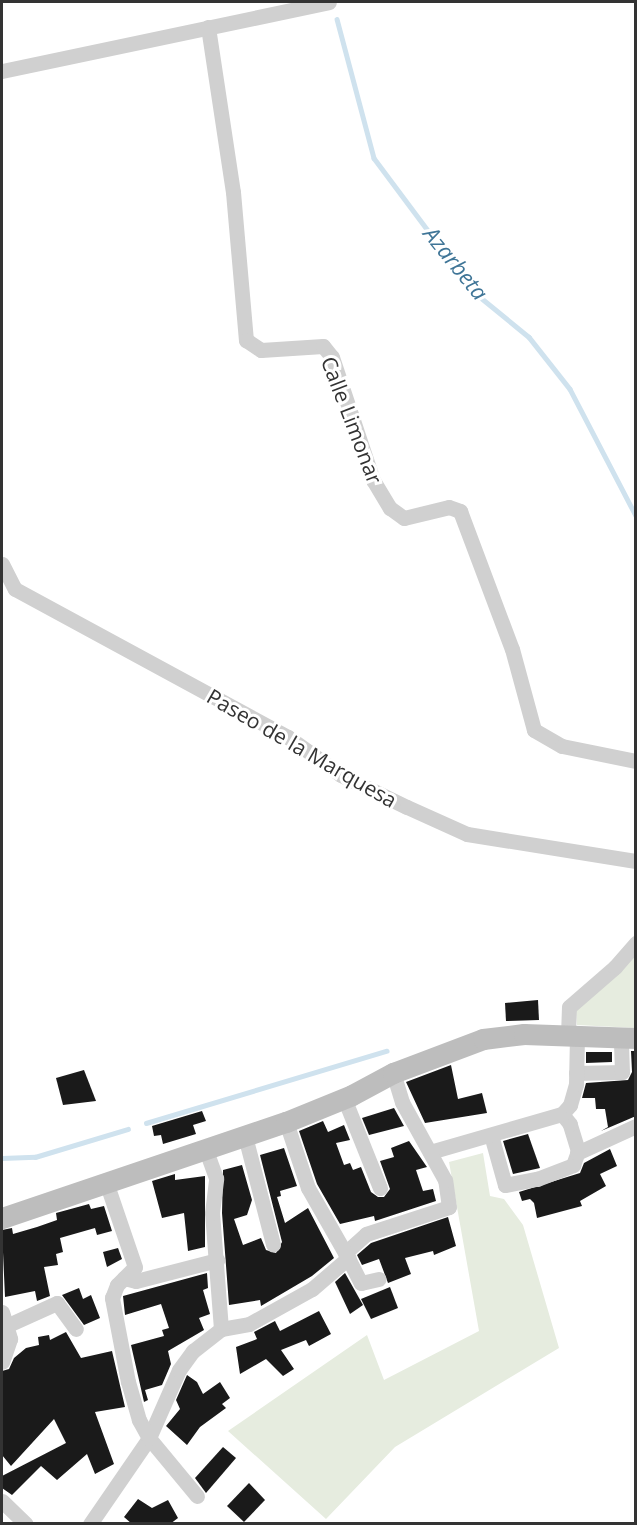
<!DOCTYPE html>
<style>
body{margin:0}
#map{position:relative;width:637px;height:1525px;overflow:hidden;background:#fff;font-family:"Open Sans",sans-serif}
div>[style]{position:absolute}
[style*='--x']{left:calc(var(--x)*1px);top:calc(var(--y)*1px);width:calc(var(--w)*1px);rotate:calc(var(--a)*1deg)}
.green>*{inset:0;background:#e6ecdf}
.stream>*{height:4.5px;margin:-2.25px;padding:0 2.25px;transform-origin:2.25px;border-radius:2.25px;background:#cfe2ee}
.building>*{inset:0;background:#1a1a1a}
.street>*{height:15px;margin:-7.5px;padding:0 7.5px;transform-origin:7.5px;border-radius:7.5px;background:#d0d0d0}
.secondary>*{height:21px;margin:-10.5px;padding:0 10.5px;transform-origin:10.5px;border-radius:10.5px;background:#bdbdbd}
span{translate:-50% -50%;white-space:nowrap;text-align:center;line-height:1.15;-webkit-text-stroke:6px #fff;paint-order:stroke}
.street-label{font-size:21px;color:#333}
.water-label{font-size:22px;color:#3f7597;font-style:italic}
.frame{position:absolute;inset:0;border:3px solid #333;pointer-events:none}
</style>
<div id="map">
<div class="green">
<div style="clip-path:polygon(635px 952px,635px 1028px,577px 1025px,576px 1009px)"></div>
<div style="clip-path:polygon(483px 1153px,490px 1196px,504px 1199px,523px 1225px,559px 1348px,395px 1447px,326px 1519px,228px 1431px,367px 1335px,384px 1380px,479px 1331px,449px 1162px)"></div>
</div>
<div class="stream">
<div style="--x:337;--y:19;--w:144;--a:75.1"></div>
<div style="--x:374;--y:158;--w:167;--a:53.3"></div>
<div style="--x:474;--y:292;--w:71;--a:39.3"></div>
<div style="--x:529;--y:337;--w:66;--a:51.7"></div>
<div style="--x:570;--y:389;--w:143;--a:62.5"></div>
<div style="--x:146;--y:1123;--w:251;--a:-16.7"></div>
<div style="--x:2;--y:1158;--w:33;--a:-2"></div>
<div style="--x:35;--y:1157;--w:97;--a:-16.8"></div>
</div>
<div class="building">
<div style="clip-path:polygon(538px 1000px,539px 1020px,506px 1021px,505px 1003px)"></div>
<div style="clip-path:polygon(631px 1051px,636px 1051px,636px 1116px,601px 1131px,608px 1127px,605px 1109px,596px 1109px,595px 1098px,582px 1098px,586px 1083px,628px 1080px,632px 1072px)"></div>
<div style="clip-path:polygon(586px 1052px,612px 1052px,612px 1062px,586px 1063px)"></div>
<div style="clip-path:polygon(451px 1065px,458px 1099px,482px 1093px,487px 1113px,425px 1123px,406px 1082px)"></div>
<div style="clip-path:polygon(84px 1070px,96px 1101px,63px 1105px,56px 1078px)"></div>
<div style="clip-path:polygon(394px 1108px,404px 1126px,369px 1135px,362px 1118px)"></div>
<div style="clip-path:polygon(202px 1111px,206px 1121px,193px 1125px,196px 1134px,163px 1144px,161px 1135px,154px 1136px,152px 1126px)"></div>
<div style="clip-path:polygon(323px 1121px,328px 1132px,344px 1125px,350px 1140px,336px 1143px,344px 1165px,350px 1163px,353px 1170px,361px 1167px,371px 1192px,378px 1197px,384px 1197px,390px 1189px,380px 1161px,394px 1157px,391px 1148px,409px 1141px,427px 1167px,416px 1170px,423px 1191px,433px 1189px,436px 1201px,375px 1221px,374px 1216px,340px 1224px,317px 1184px,299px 1131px)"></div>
<div style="clip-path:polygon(528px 1134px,540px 1168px,513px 1174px,503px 1141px)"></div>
<div style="clip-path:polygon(284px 1148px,297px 1186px,280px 1191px,281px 1196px,277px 1197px,285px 1223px,308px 1208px,334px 1258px,312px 1276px,261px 1306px,260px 1300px,229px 1305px,222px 1213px,223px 1170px,242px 1165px,252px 1200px,247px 1215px,234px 1219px,243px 1245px,261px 1238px,266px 1250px,276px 1253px,282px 1242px,260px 1155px)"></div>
<div style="clip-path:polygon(610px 1149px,617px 1166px,600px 1174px,606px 1186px,580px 1201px,582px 1206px,537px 1218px,534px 1203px,530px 1199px,522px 1201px,519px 1192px,580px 1173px,584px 1163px)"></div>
<div style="clip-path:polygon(175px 1174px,175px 1180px,205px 1176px,205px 1247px,188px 1251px,184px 1213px,162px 1218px,152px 1181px)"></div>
<div style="clip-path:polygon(89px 1204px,91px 1209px,104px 1206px,112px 1231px,97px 1235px,95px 1228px,60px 1238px,63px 1252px,56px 1254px,58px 1265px,44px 1267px,50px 1296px,37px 1301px,35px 1291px,5px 1297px,2px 1230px,12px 1228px,13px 1234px,37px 1227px,57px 1220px,56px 1213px)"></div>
<div style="clip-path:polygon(448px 1217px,456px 1246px,434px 1255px,433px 1251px,405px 1258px,411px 1274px,388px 1283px,379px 1259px,362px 1265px,357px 1255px,371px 1243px)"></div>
<div style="clip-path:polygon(118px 1248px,122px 1259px,107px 1267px,103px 1252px)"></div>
<div style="clip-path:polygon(207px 1273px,208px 1288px,203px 1290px,210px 1314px,199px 1318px,204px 1330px,168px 1351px,171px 1364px,162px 1385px,145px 1390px,148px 1400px,144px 1402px,131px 1345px,164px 1336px,162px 1330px,169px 1328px,161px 1304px,125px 1315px,123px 1296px)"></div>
<div style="clip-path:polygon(345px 1273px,363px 1305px,350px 1314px,335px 1282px)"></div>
<div style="clip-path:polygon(390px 1287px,398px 1308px,371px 1319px,361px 1299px)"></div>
<div style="clip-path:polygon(79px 1288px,83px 1299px,91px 1295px,100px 1318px,84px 1325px,62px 1295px)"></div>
<div style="clip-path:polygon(319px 1311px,331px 1334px,309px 1346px,306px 1340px,281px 1350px,294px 1369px,283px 1376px,266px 1359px,240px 1374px,236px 1347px,257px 1339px,254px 1332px,275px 1321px,280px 1331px)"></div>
<div style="clip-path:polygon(66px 1332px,81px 1358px,112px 1351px,125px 1407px,95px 1412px,114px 1464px,95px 1474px,87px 1454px,57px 1480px,41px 1466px,12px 1495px,2px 1488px,2px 1476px,66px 1443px,54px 1419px,11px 1466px,2px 1455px,2px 1371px,9px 1369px,14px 1358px,26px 1348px,39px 1345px,38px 1337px,49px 1335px,50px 1340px)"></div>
<div style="clip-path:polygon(187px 1375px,197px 1382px,203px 1394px,220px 1382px,230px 1398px,222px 1404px,226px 1408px,200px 1427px,187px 1445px,166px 1426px,180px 1409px,176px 1400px)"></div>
<div style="clip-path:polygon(223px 1447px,236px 1458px,206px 1493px,195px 1478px)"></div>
<div style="clip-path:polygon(249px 1483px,265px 1500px,244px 1522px,227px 1506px)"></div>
<div style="clip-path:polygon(138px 1499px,152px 1508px,168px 1500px,178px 1518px,170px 1524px,132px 1524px,124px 1517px)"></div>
</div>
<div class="street">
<div style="--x:208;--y:27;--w:167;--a:81.4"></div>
<div style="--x:233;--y:192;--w:149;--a:85"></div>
<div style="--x:246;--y:340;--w:18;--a:34"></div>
<div style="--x:261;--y:350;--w:62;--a:-3.7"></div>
<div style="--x:323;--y:346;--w:14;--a:51"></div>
<div style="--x:332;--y:357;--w:130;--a:71.6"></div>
<div style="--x:373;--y:480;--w:33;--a:59"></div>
<div style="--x:390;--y:508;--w:17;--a:36"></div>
<div style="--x:404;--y:518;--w:46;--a:-13.7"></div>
<div style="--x:449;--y:507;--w:12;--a:20"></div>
<div style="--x:460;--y:511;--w:147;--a:69.4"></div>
<div style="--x:512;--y:649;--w:84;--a:74.8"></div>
<div style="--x:534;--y:730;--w:32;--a:30"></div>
<div style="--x:562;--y:746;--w:76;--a:11.5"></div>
<div style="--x:2;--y:71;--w:334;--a:-11.9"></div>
<div style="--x:2;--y:564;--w:28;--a:63"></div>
<div style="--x:15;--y:589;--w:311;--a:28.5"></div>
<div style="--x:288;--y:737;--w:65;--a:35.6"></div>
<div style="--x:341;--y:775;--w:73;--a:25.9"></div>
<div style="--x:407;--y:807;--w:66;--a:24.2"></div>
<div style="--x:467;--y:834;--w:171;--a:9.1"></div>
<div style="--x:568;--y:1035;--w:28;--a:-88"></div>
<div style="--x:569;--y:1007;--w:61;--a:-41"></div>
<div style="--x:615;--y:967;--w:32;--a:-49"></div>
<div style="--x:576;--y:1073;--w:46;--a:-1.2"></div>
<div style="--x:622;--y:1072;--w:34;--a:-92"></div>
<div style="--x:344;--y:1098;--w:97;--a:68.2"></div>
<div style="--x:491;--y:1135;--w:52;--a:74.4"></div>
<div style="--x:505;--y:1185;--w:33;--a:-11"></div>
<div style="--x:537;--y:1179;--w:39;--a:-21"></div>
<div style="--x:573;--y:1165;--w:15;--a:-70"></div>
<div style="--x:578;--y:1151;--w:28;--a:-107"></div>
<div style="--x:570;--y:1124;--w:13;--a:-129"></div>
<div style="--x:245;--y:1136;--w:112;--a:75.5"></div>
<div style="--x:430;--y:1152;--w:137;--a:-16.1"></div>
<div style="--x:562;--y:1114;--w:12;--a:-48"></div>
<div style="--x:570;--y:1105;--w:22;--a:-74"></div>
<div style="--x:576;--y:1084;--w:49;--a:-88.8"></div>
<div style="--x:577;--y:1153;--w:65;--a:-24.6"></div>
<div style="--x:345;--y:1253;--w:28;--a:-42"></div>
<div style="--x:366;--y:1234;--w:87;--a:-18"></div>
<div style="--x:449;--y:1207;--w:27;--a:-98"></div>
<div style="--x:445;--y:1180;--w:89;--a:-118.9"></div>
<div style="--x:402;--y:1102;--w:30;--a:-107"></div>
<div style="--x:348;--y:1258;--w:28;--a:63"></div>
<div style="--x:361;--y:1283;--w:18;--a:-13"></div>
<div style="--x:124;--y:1278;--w:12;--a:14"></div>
<div style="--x:136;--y:1281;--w:84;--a:-14.5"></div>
<div style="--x:2;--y:1312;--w:28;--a:73"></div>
<div style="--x:10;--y:1339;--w:24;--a:109"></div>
<div style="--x:6;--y:1326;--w:56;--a:-24.3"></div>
<div style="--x:57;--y:1303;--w:32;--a:54"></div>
<div style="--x:221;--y:1329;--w:28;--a:-10"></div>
<div style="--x:249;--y:1324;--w:72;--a:-29.1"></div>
<div style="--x:312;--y:1289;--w:48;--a:-40.7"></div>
<div style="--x:348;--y:1258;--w:81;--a:-119.7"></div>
<div style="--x:308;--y:1188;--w:70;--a:-108.4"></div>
<div style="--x:197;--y:1496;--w:75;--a:-129.6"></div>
<div style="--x:149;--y:1438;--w:74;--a:-66.2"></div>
<div style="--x:179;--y:1370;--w:24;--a:-54"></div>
<div style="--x:193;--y:1351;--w:36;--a:-38"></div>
<div style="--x:221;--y:1329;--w:116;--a:-94.4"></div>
<div style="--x:212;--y:1213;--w:35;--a:-83"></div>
<div style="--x:216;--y:1178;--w:30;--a:-110"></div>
<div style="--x:2;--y:1501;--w:33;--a:44"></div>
<div style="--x:90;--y:1524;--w:104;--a:-55.5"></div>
<div style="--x:149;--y:1438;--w:21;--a:-119"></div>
<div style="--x:139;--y:1420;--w:40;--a:-106"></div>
<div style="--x:128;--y:1382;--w:86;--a:-100.8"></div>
<div style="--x:112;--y:1298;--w:14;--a:-69"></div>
<div style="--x:117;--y:1285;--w:25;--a:-45"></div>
<div style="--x:135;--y:1267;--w:90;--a:-108.8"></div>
</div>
<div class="secondary">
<div style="--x:2;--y:1218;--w:300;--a:-18.7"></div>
<div style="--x:286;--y:1122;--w:71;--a:-22.2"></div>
<div style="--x:352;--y:1095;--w:47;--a:-28.2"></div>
<div style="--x:393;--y:1073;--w:96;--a:-20.7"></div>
<div style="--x:483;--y:1039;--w:41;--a:-7"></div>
<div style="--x:524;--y:1034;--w:112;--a:2"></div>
</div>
<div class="street-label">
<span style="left:352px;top:420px;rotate:69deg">Calle Limonar</span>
<span style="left:302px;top:748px;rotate:30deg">Paseo de la Marquesa</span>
</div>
<div class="water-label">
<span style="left:456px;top:263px;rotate:51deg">Azarbeta</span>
</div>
<div class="frame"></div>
</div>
